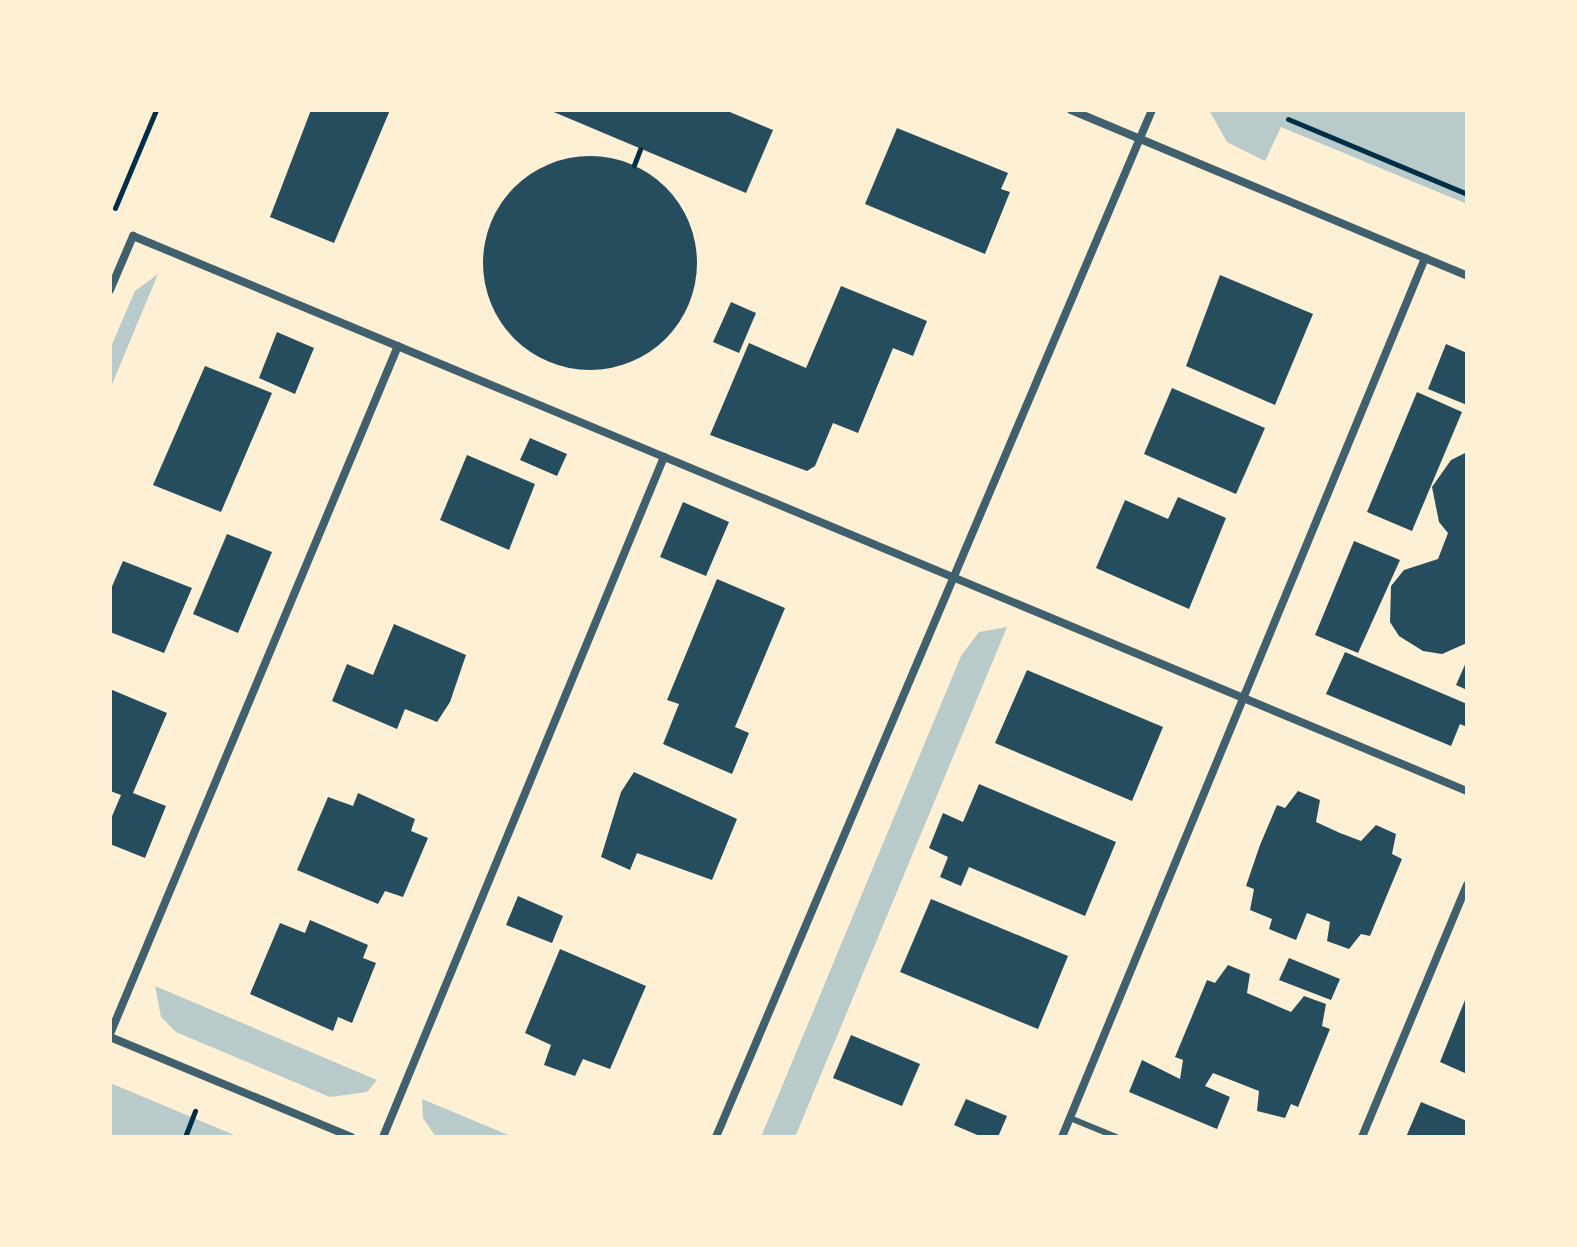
<!DOCTYPE html>
<style>
body{margin:0}
#map{position:relative;width:1577px;height:1247px;overflow:hidden;background:#fdf0d5;font-family:"Source Serif 4",serif}
div>[style]{position:absolute}
[style*='--x']{left:calc(var(--x)*1px);top:calc(var(--y)*1px);width:calc(var(--w)*1px);rotate:calc(var(--a)*1deg)}
.green>*{inset:0;background:#b9caca}
.building>*{inset:0;background:#264d5e}
.round{border-radius:50%}
.path>*{height:5px;margin:-2.5px;padding:0 2.5px;transform-origin:2.5px;border-radius:2.5px;background:#003049}
.service>*{height:6px;margin:-3px;padding:0 3px;transform-origin:3px;border-radius:3px;background:#3f606c}
.minor>*{height:8px;margin:-4px;padding:0 4px;transform-origin:4px;border-radius:4px;background:#3f606c}
span{translate:-50% -50%;white-space:nowrap;text-align:center;line-height:1.15;-webkit-text-stroke:7px #fdf0d5;paint-order:stroke}
.frame{position:absolute;inset:0;border:112px solid #fdf0d5;pointer-events:none}
</style>
<div id="map">
<div class="green">
<div style="clip-path:polygon(1209px 110px,1467px 110px,1467px 204px,1281px 127px,1265px 161px,1227px 142px)"></div>
<div style="clip-path:polygon(158px 274px,110px 389px,110px 349px,135px 291px)"></div>
<div style="clip-path:polygon(1007px 627px,795px 1137px,761px 1137px,961px 656px,979px 632px)"></div>
<div style="clip-path:polygon(155px 986px,377px 1080px,367px 1092px,330px 1097px,176px 1032px,161px 1017px)"></div>
<div style="clip-path:polygon(110px 1083px,239px 1137px,110px 1137px)"></div>
<div style="clip-path:polygon(422px 1099px,513px 1137px,436px 1137px,423px 1118px)"></div>
</div>
<div class="building">
<div style="clip-path:polygon(311px 110px,390px 110px,334px 243px,270px 217px)"></div>
<div style="clip-path:polygon(549px 110px,725px 110px,773px 130px,746px 193px)"></div>
<div style="clip-path:polygon(897px 128px,1008px 173px,1001px 189px,1010px 192px,985px 254px,865px 204px)"></div>
<div class="round" style="left:483px;top:156px;width:214px;height:214px"></div>
<div style="clip-path:polygon(1220px 275px,1313px 314px,1275px 405px,1186px 366px)"></div>
<div style="clip-path:polygon(841px 286px,927px 321px,913px 356px,893px 348px,858px 433px,833px 423px,815px 466px,807px 471px,710px 435px,749px 343px,806px 368px)"></div>
<div style="clip-path:polygon(731px 302px,756px 313px,739px 353px,713px 342px)"></div>
<div style="clip-path:polygon(277px 332px,314px 348px,295px 394px,259px 378px)"></div>
<div style="clip-path:polygon(1446px 344px,1467px 353px,1467px 405px,1428px 389px)"></div>
<div style="clip-path:polygon(205px 366px,272px 393px,221px 512px,153px 485px)"></div>
<div style="clip-path:polygon(1172px 388px,1265px 428px,1236px 494px,1144px 454px)"></div>
<div style="clip-path:polygon(1417px 392px,1462px 412px,1412px 531px,1367px 512px)"></div>
<div style="clip-path:polygon(530px 438px,567px 454px,557px 476px,520px 460px)"></div>
<div style="clip-path:polygon(1467px 452px,1467px 643px,1442px 654px,1423px 651px,1399px 636px,1390px 622px,1391px 586px,1404px 570px,1438px 559px,1448px 533px,1439px 522px,1432px 487px,1451px 460px)"></div>
<div style="clip-path:polygon(467px 455px,535px 484px,509px 550px,440px 520px)"></div>
<div style="clip-path:polygon(1178px 497px,1226px 518px,1189px 609px,1096px 568px,1125px 500px,1168px 519px)"></div>
<div style="clip-path:polygon(683px 502px,729px 522px,706px 576px,660px 557px)"></div>
<div style="clip-path:polygon(227px 534px,272px 552px,238px 633px,193px 614px)"></div>
<div style="clip-path:polygon(1354px 541px,1400px 560px,1358px 653px,1315px 635px)"></div>
<div style="clip-path:polygon(123px 561px,192px 588px,164px 653px,110px 632px,110px 591px)"></div>
<div style="clip-path:polygon(717px 579px,785px 608px,735px 727px,749px 733px,732px 774px,663px 744px,679px 704px,667px 700px)"></div>
<div style="clip-path:polygon(394px 624px,466px 655px,450px 702px,437px 722px,405px 709px,397px 729px,332px 701px,347px 664px,373px 675px)"></div>
<div style="clip-path:polygon(1345px 652px,1467px 704px,1467px 727px,1460px 724px,1451px 746px,1326px 694px)"></div>
<div style="clip-path:polygon(1467px 660px,1467px 690px,1456px 685px)"></div>
<div style="clip-path:polygon(1027px 670px,1163px 727px,1132px 801px,995px 743px)"></div>
<div style="clip-path:polygon(110px 689px,167px 713px,133px 793px,166px 806px,145px 858px,110px 844px,110px 821px,121px 795px,110px 791px)"></div>
<div style="clip-path:polygon(634px 772px,737px 819px,712px 880px,637px 853px,630px 870px,601px 857px,621px 792px)"></div>
<div style="clip-path:polygon(979px 784px,1116px 842px,1085px 916px,969px 867px,961px 886px,940px 877px,948px 857px,929px 848px,943px 813px,963px 822px)"></div>
<div style="clip-path:polygon(1298px 791px,1320px 800px,1316px 822px,1340px 833px,1361px 841px,1376px 825px,1396px 834px,1392px 854px,1402px 859px,1370px 936px,1361px 934px,1349px 949px,1327px 941px,1330px 922px,1307px 913px,1296px 940px,1269px 929px,1272px 919px,1250px 910px,1254px 889px,1246px 886px,1260px 845px,1277px 805px,1285px 808px)"></div>
<div style="clip-path:polygon(358px 793px,415px 819px,411px 831px,428px 838px,403px 897px,385px 891px,378px 904px,297px 870px,328px 797px,353px 806px)"></div>
<div style="clip-path:polygon(518px 896px,563px 916px,552px 943px,506px 925px)"></div>
<div style="clip-path:polygon(931px 899px,1068px 956px,1038px 1029px,900px 972px)"></div>
<div style="clip-path:polygon(310px 920px,368px 945px,363px 958px,376px 963px,352px 1023px,338px 1017px,333px 1031px,250px 994px,280px 923px,305px 933px)"></div>
<div style="clip-path:polygon(560px 949px,646px 986px,610px 1069px,583px 1059px,575px 1076px,544px 1065px,551px 1045px,525px 1033px)"></div>
<div style="clip-path:polygon(1289px 958px,1340px 979px,1331px 1000px,1279px 980px)"></div>
<div style="clip-path:polygon(1228px 965px,1250px 974px,1247px 993px,1291px 1012px,1304px 996px,1326px 1004px,1322px 1026px,1330px 1029px,1298px 1107px,1291px 1104px,1285px 1118px,1257px 1111px,1259px 1091px,1213px 1073px,1205px 1086px,1230px 1097px,1217px 1129px,1129px 1092px,1142px 1060px,1180px 1079px,1183px 1060px,1175px 1057px,1207px 980px,1215px 983px)"></div>
<div style="clip-path:polygon(1467px 995px,1467px 1074px,1440px 1062px)"></div>
<div style="clip-path:polygon(851px 1035px,920px 1064px,902px 1106px,833px 1078px)"></div>
<div style="clip-path:polygon(966px 1099px,1007px 1116px,998px 1137px,982px 1137px,954px 1125px)"></div>
<div style="clip-path:polygon(1421px 1102px,1467px 1121px,1467px 1137px,1406px 1137px)"></div>
</div>
<div class="path">
<div style="--x:1288;--y:119;--w:194;--a:22.7"></div>
<div style="--x:634;--y:165;--w:17;--a:-69"></div>
<div style="--x:115;--y:208;--w:106;--a:-67.3"></div>
<div style="--x:185;--y:1137;--w:28;--a:-69"></div>
</div>
<div class="service">
<div style="--x:1070;--y:1118;--w:50;--a:22.4"></div>
</div>
<div class="minor">
<div style="--x:1071;--y:110;--w:429;--a:22.7"></div>
<div style="--x:110;--y:290;--w:59;--a:-66.9"></div>
<div style="--x:133;--y:236;--w:1445;--a:22.59"></div>
<div style="--x:110;--y:1034;--w:746;--a:-67.29"></div>
<div style="--x:110;--y:1037;--w:261;--a:22.5"></div>
<div style="--x:383;--y:1137;--w:736;--a:-67.55"></div>
<div style="--x:716;--y:1137;--w:1116;--a:-67"></div>
<div style="--x:1062;--y:1137;--w:951;--a:-67.56"></div>
<div style="--x:1362;--y:1137;--w:273;--a:-67.4"></div>
</div>
<div class="frame"></div>
</div>
